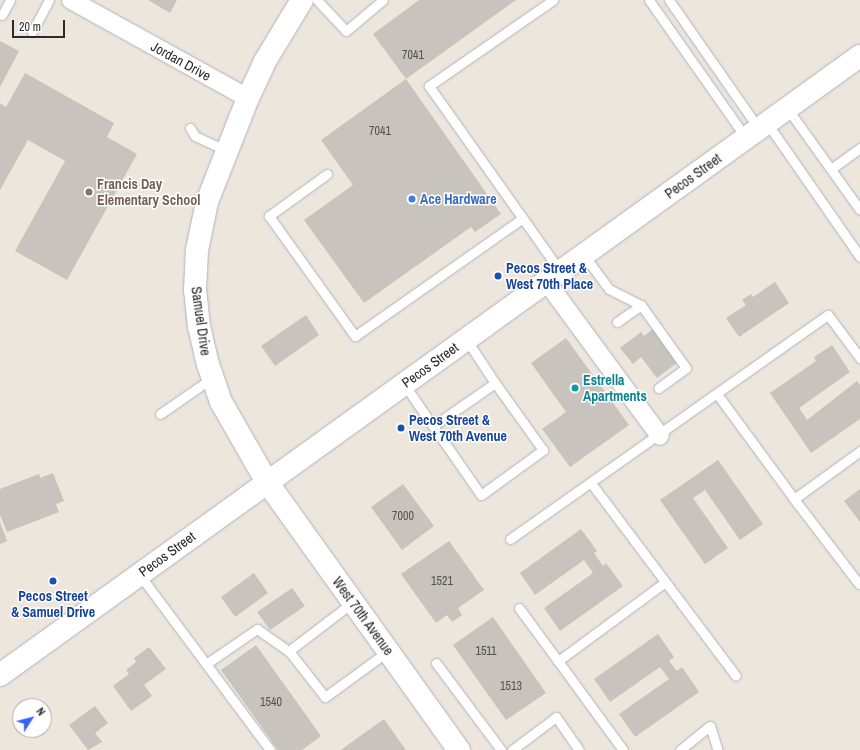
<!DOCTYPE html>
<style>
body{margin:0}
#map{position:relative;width:860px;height:750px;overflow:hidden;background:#ede6dd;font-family:"Archivo Narrow",sans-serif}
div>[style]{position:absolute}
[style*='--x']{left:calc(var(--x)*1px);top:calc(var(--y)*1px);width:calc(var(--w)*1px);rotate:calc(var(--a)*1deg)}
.building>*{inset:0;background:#c8c3bc}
.roads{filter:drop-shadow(0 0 1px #b1b3bf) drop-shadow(0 0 1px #b1b3bf)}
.service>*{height:9px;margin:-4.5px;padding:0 4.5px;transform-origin:4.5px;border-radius:4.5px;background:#fff}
.minor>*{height:18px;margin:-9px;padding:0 9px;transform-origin:9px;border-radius:9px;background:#fff}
.tertiary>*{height:22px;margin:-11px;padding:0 11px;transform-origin:11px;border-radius:11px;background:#fff}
.secondary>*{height:22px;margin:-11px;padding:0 11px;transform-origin:11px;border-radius:11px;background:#fff}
.dots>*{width:11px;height:11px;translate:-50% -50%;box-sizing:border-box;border:2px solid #fff;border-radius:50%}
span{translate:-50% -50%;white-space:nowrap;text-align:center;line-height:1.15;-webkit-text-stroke:3px #fff;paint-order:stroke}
.number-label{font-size:12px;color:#52514f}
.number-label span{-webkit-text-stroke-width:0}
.street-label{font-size:14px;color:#2b2b2b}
.education-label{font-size:14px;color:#785e54;font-weight:700}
.left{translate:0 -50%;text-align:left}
.shop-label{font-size:14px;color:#366cbe;font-weight:700}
.transit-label{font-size:14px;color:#164399;font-weight:700}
.culture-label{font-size:14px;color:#0d838f;font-weight:700}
.north{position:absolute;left:12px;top:698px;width:40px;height:40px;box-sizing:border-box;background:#fff;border:1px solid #aaa;border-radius:50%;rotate:54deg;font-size:11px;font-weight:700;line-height:16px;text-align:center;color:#2b2b2b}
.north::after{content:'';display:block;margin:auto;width:14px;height:18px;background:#3c5ffa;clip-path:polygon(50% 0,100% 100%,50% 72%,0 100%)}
.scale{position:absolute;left:12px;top:20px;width:53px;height:18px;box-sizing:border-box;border:2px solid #2b2b2b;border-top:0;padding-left:5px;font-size:12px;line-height:14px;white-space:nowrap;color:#2b2b2b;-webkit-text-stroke:3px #fff;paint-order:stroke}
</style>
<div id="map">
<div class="building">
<div style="clip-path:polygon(148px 0,177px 0,170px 13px)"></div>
<div style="clip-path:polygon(419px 0,516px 0,406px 79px,373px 34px)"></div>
<div style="clip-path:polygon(0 41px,19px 51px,0 87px)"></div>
<div style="clip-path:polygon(25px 73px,114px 123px,107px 137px,137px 154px,67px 280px,15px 251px,65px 161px,28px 140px,0 190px,0 103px,6px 107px)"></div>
<div style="clip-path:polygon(406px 79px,501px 214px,475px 232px,471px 227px,364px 303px,304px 220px,353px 185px,321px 140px)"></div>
<div style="clip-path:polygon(775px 282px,789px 303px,739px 337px,726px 318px,746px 305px,742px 300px,751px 294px,753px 297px)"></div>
<div style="clip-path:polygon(306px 315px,319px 335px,275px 366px,261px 346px)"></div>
<div style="clip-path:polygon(653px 329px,678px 362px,657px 378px,641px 357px,633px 364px,620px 348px,641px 332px,644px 336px)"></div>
<div style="clip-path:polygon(566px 338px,629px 425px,570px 467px,542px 429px,566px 412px,531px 363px)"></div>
<div style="clip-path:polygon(832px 345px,850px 372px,799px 408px,807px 420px,857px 381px,860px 385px,860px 419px,811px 453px,770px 393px,816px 361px,814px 357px)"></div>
<div style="clip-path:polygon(718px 460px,763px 524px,740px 540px,705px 490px,693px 498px,728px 548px,705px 564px,660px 500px)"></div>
<div style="clip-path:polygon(53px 473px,64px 501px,56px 504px,59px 512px,7px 532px,0 515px,0 489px,39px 474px,40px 478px)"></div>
<div style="clip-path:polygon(403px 484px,434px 526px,402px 550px,371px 507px)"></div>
<div style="clip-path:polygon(860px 489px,860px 522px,844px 501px)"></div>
<div style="clip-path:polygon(0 522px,7px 541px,0 544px)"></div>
<div style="clip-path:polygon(581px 529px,597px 551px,594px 553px,603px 566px,606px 563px,623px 586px,560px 631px,544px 608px,593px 573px,584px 560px,535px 595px,520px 573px)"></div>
<div style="clip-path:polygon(449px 541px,484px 590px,458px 608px,462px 615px,452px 622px,447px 615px,436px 623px,401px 574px)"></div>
<div style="clip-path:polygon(254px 573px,268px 593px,235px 617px,221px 597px)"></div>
<div style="clip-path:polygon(292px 588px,305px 606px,270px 630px,257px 612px)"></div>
<div style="clip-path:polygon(493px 617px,546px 693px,506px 720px,453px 645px)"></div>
<div style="clip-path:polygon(658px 634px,674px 657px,669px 661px,677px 671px,682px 667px,699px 692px,635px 737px,619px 714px,669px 679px,660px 667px,610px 702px,594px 679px)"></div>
<div style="clip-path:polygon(256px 645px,321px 736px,302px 750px,278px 750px,221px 670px)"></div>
<div style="clip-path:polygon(149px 647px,166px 669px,144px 685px,152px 696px,131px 711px,113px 686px,129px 674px,126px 670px,136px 662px,134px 658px)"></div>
<div style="clip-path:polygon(95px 706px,108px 723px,95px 733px,102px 742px,88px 750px,69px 725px)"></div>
<div style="clip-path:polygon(384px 719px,406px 750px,341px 750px,356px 739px)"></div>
</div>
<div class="roads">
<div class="service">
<div style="--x:317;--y:0;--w:42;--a:46.9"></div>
<div style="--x:346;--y:31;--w:48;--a:-40"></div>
<div style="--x:553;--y:0;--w:151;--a:145.3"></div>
<div style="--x:429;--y:86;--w:227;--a:54.7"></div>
<div style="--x:649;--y:0;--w:169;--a:54.9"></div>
<div style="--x:669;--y:0;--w:157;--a:55.1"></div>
<div style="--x:2;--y:15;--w:17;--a:-62"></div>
<div style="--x:32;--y:32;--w:36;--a:-62"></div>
<div style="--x:787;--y:108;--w:125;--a:54.4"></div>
<div style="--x:767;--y:123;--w:163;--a:55.2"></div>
<div style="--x:190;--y:128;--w:9;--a:58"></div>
<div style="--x:195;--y:136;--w:35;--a:25"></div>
<div style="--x:831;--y:169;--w:36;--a:-36"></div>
<div style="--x:327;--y:174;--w:72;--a:144.1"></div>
<div style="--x:269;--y:216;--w:148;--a:54.4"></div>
<div style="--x:355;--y:336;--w:205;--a:-35.1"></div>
<div style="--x:583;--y:254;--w:44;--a:53.4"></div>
<div style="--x:609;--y:289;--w:36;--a:27"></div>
<div style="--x:641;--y:305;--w:77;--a:54.5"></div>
<div style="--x:686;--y:368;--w:34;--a:144"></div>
<div style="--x:617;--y:322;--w:29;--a:-35"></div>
<div style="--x:404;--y:384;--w:51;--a:55.4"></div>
<div style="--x:433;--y:426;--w:75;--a:-34.7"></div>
<div style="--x:495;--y:383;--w:53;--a:-123.4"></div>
<div style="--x:717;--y:394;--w:130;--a:53.7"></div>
<div style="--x:160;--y:414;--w:63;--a:-34.7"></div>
<div style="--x:433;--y:426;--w:84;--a:55.2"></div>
<div style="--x:481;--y:495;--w:77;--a:-36"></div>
<div style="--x:543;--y:450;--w:82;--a:-125.6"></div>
<div style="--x:591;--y:483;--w:241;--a:53.1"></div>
<div style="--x:510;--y:539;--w:389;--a:-35.2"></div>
<div style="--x:828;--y:315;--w:54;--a:53.3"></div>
<div style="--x:139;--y:574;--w:219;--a:53.3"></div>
<div style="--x:859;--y:584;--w:107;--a:-127.4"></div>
<div style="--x:794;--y:499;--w:82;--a:-36"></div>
<div style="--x:353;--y:602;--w:81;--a:142.6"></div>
<div style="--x:289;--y:651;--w:58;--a:52"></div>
<div style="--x:325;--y:697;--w:78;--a:-36.1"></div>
<div style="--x:519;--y:608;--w:66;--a:53.7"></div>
<div style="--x:436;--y:663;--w:109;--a:53.2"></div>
<div style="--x:206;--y:664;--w:62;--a:-34.5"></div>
<div style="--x:257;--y:629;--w:39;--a:35"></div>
<div style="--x:512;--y:750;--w:55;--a:-36.9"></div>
<div style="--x:556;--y:717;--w:40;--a:55.1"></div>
<div style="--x:623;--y:750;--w:110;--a:-126.1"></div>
<div style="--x:558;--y:661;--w:133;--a:-36.4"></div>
<div style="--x:680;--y:750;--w:38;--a:-39"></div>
<div style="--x:710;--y:726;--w:25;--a:72"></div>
</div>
<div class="minor">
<div style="--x:71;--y:0;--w:202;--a:29"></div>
<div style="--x:546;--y:281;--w:192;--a:53.7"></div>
</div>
<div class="tertiary">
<div style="--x:267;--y:482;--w:92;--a:-119.9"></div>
<div style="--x:221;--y:402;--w:39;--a:-109"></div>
<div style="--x:208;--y:365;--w:39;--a:-103"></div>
<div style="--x:199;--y:327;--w:37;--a:-96"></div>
<div style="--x:195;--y:290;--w:40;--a:-87.1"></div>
<div style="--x:197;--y:250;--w:49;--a:-78.2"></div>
<div style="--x:207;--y:202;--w:112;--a:-68.5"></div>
<div style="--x:248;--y:98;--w:38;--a:-65"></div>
<div style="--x:264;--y:63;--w:74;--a:-58.9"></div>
</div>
<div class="secondary">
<div style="--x:267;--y:482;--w:330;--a:54.4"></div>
<div style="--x:0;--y:675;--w:1060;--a:-35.75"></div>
</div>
</div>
<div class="dots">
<div style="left:89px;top:192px;background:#8d6e63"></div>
<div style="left:412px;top:199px;background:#3f7fe0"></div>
<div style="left:498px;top:276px;background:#1a4fb4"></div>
<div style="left:575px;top:388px;background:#0f9aa8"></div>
<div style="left:401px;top:428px;background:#1a4fb4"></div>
<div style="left:53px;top:581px;background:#1a4fb4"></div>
</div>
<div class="number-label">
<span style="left:413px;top:56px">7041</span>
<span style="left:380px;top:132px">7041</span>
<span style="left:403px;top:517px">7000</span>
<span style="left:442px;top:582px">1521</span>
<span style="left:486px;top:652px">1511</span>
<span style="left:511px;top:687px">1513</span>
<span style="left:271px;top:703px">1540</span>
</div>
<div class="street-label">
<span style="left:181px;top:61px;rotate:29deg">Jordan Drive</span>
<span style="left:693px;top:176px;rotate:-36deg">Pecos Street</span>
<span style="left:201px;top:321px;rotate:82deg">Samuel Drive</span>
<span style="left:430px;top:365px;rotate:-36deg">Pecos Street</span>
<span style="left:167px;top:554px;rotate:-36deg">Pecos Street</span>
<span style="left:363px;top:616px;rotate:54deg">West 70th Avenue</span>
</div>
<div class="education-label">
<span class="left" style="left:97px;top:192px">Francis Day<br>Elementary School</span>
</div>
<div class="shop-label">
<span class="left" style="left:420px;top:199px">Ace Hardware</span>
</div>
<div class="transit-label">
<span class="left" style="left:506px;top:276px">Pecos Street &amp;<br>West 70th Place</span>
<span class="left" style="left:409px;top:428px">Pecos Street &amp;<br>West 70th Avenue</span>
<span style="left:53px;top:604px">Pecos Street<br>&amp; Samuel Drive</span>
</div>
<div class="culture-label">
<span class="left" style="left:583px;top:388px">Estrella<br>Apartments</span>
</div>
<div class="north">N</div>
<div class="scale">20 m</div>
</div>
